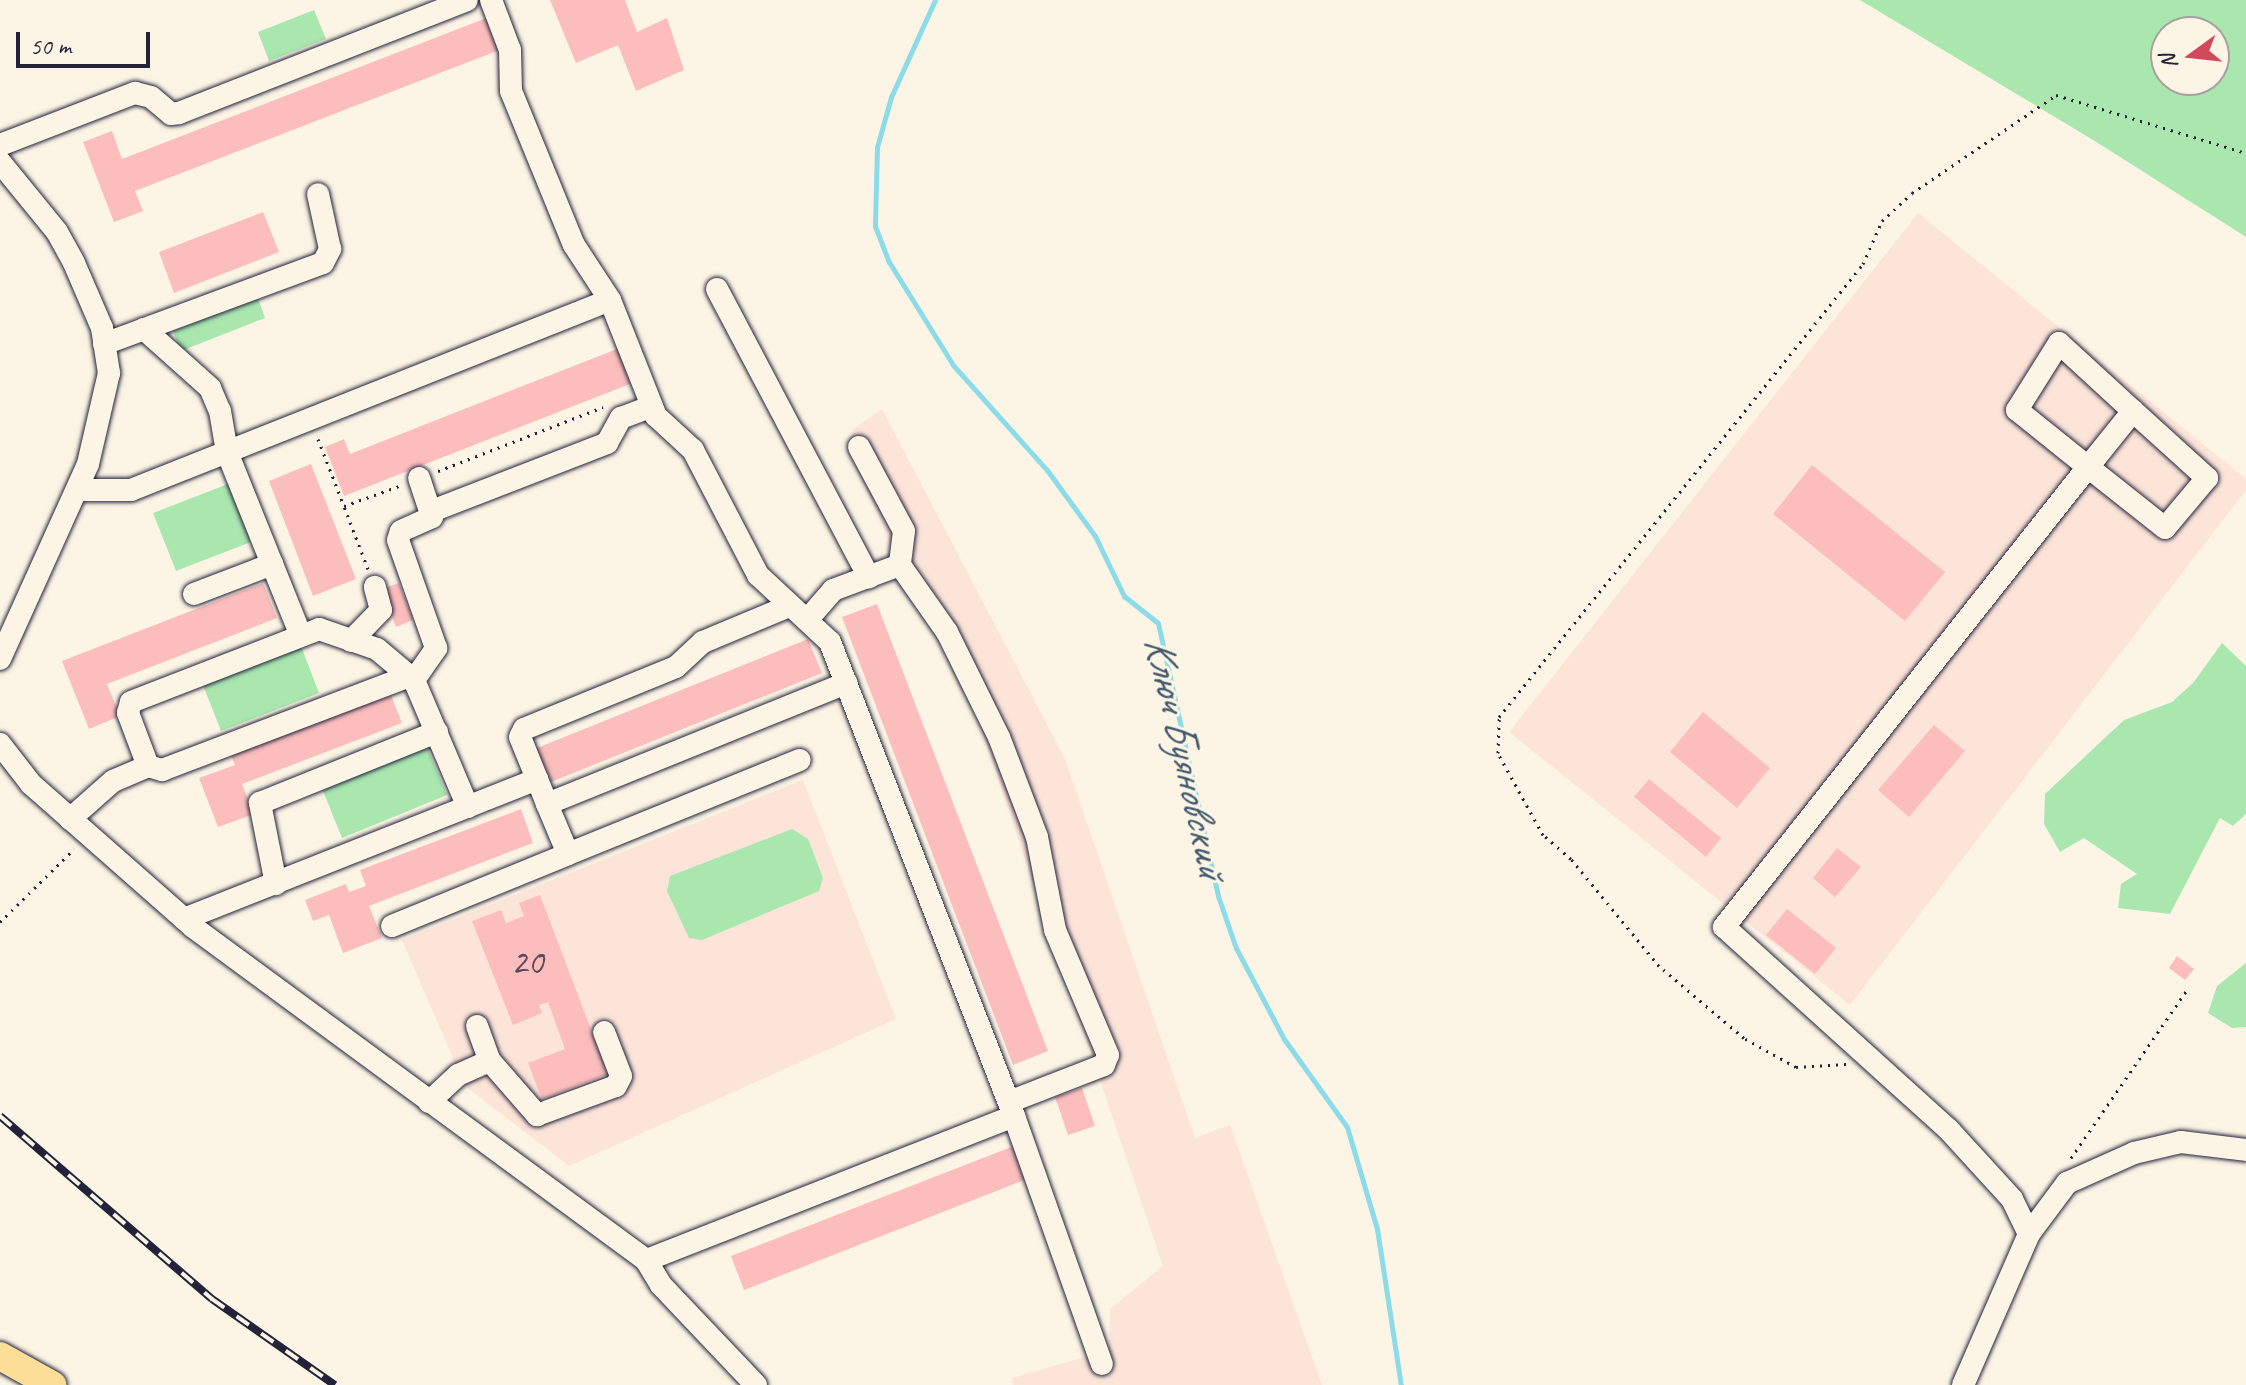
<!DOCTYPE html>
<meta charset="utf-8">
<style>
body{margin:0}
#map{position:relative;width:2246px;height:1385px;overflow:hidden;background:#fcf5e5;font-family:Caveat,sans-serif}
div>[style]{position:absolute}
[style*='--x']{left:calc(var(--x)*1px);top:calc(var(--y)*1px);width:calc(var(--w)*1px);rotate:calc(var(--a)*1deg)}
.built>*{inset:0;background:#fce4d9}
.green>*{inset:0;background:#a9e7af}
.stream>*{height:5px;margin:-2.5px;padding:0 2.5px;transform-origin:2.5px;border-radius:2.5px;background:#8bdbe8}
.building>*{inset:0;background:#fbbebd}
.path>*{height:3px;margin-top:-1.5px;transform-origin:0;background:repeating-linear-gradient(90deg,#22223b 0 2px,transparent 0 8px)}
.roads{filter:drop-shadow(0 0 2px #22223b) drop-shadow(0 0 2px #22223b)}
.minor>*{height:22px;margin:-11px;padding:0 11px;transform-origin:11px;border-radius:11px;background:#fcf5e5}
.major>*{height:28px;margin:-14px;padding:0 14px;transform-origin:14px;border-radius:14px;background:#fcde96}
.rail>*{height:8px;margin-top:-4px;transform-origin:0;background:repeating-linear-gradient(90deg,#fcf5e5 0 15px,#22223b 0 30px);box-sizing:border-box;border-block:2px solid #22223b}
span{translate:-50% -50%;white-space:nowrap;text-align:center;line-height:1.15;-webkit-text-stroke:6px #fcf5e5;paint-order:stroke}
.number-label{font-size:36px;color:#58495c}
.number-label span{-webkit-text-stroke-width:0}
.water-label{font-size:42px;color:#425a6f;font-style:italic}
.north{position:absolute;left:2150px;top:16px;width:80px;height:80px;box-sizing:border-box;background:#fcf5e5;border:2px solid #a5a1a1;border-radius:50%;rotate:255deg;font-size:22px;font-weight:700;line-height:32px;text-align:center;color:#22223b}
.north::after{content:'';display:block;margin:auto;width:28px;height:36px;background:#d1495b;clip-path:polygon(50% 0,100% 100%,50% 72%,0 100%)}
.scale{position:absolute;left:16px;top:32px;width:134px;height:36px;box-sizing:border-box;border:4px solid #22223b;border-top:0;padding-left:10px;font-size:24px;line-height:28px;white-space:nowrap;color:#22223b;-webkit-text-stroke:6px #fcf5e5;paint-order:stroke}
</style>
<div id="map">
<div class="built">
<div style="clip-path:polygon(1918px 213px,2246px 479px,2246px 490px,1850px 1005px,1509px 732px)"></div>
<div style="clip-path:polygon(882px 409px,1065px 759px,1195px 1138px,1230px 1125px,1322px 1385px,1013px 1385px,1012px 1378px,1109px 1350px,1110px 1309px,1163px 1266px,975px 711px,903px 572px,850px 452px,853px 429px)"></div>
<div style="clip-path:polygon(803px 780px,896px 1019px,569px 1166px,465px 1086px,402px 940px)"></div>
</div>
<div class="green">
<div style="clip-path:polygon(evenodd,1860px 0,2246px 0,2246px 237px,2098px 143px,1860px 0,2166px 32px,2214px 32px,2214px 80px,2166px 80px,2166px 32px)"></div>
<div style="clip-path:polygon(314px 10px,326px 39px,269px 61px,258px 32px)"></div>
<div style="clip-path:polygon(258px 298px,265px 318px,181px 351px,173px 331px)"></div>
<div style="clip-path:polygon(228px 484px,251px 542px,176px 571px,153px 513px)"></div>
<div style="clip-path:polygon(299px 641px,319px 693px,221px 731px,201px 680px)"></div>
<div style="clip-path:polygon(2222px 643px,2246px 666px,2246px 814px,2233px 826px,2220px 818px,2170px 914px,2118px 908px,2121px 884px,2137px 874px,2084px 838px,2060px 852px,2044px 824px,2045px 794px,2124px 720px,2172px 702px,2193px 683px)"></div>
<div style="clip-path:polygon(426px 744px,447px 795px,342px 838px,321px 786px)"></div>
<div style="clip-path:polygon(792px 829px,808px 839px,823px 878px,819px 891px,702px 940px,689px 938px,667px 891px,670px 876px)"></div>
<div style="clip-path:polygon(2246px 963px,2246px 1027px,2232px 1028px,2208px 1013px,2217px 986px)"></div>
</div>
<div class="stream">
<div style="--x:935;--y:0;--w:107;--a:114.4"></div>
<div style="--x:891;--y:97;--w:52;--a:105.6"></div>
<div style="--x:877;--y:147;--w:79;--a:91.5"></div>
<div style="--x:875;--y:226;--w:39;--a:69"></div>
<div style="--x:889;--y:262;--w:121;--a:58.1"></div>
<div style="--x:953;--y:365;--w:141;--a:48.2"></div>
<div style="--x:1047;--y:470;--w:82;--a:54"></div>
<div style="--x:1095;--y:536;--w:67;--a:64.2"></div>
<div style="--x:1124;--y:596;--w:43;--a:38.5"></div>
<div style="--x:1158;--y:623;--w:280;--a:77.6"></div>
<div style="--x:1218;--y:896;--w:55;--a:70.9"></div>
<div style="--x:1236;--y:948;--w:103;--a:62.2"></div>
<div style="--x:1284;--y:1039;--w:108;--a:54.4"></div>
<div style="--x:1347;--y:1127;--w:106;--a:73.6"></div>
<div style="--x:1377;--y:1229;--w:158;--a:81.3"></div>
</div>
<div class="building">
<div style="clip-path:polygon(550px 0,625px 0,637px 32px,667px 18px,684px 70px,636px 91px,618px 45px,576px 63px)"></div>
<div style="clip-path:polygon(489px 17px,502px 49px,135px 191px,143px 211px,114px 222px,83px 142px,112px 131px,122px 159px)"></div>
<div style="clip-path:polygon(263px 212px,279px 252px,174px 293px,159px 252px)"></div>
<div style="clip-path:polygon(622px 347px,635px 382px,344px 496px,325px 447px,344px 439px,350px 454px)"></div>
<div style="clip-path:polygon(311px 464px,356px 579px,313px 596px,269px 481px)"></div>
<div style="clip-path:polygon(1812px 465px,1945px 572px,1905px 621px,1773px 514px)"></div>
<div style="clip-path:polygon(263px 583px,277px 618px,107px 684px,120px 716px,89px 729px,62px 661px)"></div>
<div style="clip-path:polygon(399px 583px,413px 620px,396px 627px,382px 589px)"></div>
<div style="clip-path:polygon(877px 604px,1048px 1051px,1013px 1065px,842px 617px)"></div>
<div style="clip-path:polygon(808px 639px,822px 673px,546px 784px,532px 750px)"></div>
<div style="clip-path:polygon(389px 690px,402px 723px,242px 784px,254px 814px,218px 827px,199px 778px,235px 765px,229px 750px)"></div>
<div style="clip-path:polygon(1703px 712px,1770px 768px,1737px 808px,1670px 752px)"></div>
<div style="clip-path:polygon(1934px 725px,1965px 751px,1909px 817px,1878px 790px)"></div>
<div style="clip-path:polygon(1649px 779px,1721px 838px,1706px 857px,1634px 797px)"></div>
<div style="clip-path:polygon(521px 809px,533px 843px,369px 906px,382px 938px,343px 953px,329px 915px,313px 921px,305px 900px,346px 884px,349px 892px,366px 886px,360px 870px)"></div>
<div style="clip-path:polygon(1837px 848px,1861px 867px,1835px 897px,1813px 878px)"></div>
<div style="clip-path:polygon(540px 895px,608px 1074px,542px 1099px,528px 1063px,565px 1049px,548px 1002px,539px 1005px,542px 1013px,513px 1025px,472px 921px,501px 910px,506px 923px,524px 916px,519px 903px)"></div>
<div style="clip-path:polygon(1787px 909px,1836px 948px,1815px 974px,1766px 935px)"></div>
<div style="clip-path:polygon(2177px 956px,2194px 969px,2185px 980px,2169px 968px)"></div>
<div style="clip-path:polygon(1082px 1088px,1095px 1126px,1068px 1135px,1055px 1097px)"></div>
<div style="clip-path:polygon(1014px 1146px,1027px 1179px,744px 1290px,731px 1256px)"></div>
</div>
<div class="path">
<div style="--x:318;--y:439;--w:72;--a:68.8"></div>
<div style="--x:438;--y:471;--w:177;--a:-21.2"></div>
<div style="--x:368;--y:569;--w:67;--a:-110.9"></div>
<div style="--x:344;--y:506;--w:62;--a:-19.9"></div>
<div style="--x:0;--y:922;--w:104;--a:-44.6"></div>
<div style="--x:1846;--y:1064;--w:50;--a:176.6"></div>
<div style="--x:1796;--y:1067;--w:60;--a:-150.9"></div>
<div style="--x:1744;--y:1038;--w:111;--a:-139.7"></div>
<div style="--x:1659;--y:966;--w:139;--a:-129.4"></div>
<div style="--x:1571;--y:859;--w:37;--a:-139"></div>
<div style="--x:1543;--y:835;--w:94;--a:-118.8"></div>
<div style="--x:1498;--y:753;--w:36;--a:-88"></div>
<div style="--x:1499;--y:717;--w:581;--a:-51.22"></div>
<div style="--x:1863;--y:264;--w:47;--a:-66.2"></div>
<div style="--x:1882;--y:221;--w:41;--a:-43"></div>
<div style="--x:1912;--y:193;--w:174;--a:-34.2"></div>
<div style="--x:2056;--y:95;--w:199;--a:17"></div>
<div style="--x:2071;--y:1158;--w:204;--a:-55.4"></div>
</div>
<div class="roads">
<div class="minor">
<div style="--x:491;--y:0;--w:53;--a:69.2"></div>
<div style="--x:510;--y:50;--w:41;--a:88.6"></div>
<div style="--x:511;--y:91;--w:166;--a:67.8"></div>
<div style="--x:574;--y:245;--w:66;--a:56.8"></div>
<div style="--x:610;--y:300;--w:125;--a:68.4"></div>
<div style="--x:656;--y:416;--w:50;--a:42.6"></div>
<div style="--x:693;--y:450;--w:141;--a:62.5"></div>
<div style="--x:758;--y:575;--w:98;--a:42.9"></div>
<div style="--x:830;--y:642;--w:508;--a:68.78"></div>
<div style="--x:1014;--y:1116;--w:395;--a:158.6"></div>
<div style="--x:0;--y:145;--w:145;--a:-21.1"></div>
<div style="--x:135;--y:93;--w:16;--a:14"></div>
<div style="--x:151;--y:97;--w:26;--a:40"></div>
<div style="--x:171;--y:114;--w:8;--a:-7"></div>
<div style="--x:179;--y:113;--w:309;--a:-21.4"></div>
<div style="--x:0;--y:162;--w:90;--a:50.8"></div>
<div style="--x:57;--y:232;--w:35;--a:61"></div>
<div style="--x:74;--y:263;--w:71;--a:66.7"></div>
<div style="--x:102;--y:328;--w:46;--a:81.2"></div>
<div style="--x:109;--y:373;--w:93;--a:103"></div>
<div style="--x:88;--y:464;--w:214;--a:114.3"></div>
<div style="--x:717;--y:289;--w:326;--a:62.2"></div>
<div style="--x:144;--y:329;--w:89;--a:41.8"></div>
<div style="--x:210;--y:388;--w:25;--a:67"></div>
<div style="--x:220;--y:411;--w:42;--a:80.3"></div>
<div style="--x:227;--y:452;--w:198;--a:68.1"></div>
<div style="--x:104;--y:344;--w:233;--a:-20.3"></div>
<div style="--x:323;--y:263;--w:16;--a:-63"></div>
<div style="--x:330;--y:249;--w:56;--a:-102.3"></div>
<div style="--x:859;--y:447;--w:95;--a:61.8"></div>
<div style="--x:904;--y:531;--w:34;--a:97"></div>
<div style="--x:77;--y:490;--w:54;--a:0"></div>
<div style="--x:131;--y:490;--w:515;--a:-21.64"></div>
<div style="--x:432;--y:511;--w:188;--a:-21.2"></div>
<div style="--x:607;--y:443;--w:29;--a:-61"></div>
<div style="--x:621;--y:418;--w:33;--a:-21"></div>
<div style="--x:194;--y:594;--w:84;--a:-21"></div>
<div style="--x:808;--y:619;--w:38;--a:-49"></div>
<div style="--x:833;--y:590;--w:72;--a:-20.5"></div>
<div style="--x:900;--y:565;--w:82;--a:55"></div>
<div style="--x:947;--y:632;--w:117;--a:63.7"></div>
<div style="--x:999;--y:737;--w:107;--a:69.2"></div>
<div style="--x:1037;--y:837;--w:95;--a:79"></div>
<div style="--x:1055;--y:930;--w:136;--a:67"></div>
<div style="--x:1108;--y:1055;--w:11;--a:112"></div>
<div style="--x:1104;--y:1065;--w:102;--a:158.7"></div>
<div style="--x:351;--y:641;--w:43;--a:-45.9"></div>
<div style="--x:381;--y:610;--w:24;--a:-105"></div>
<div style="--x:414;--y:680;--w:39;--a:-55"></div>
<div style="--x:436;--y:648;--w:114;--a:-109.4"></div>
<div style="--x:398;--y:540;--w:9;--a:-72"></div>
<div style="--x:401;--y:531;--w:34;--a:-24"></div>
<div style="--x:432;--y:517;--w:41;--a:-108.4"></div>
<div style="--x:0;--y:744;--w:51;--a:52.2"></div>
<div style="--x:31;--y:784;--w:216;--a:41.4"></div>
<div style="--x:193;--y:927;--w:562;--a:36.32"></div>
<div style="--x:646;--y:1260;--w:29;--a:59"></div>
<div style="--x:661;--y:1285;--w:138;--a:46.5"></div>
<div style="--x:148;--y:766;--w:15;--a:16"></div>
<div style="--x:162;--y:770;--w:265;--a:-20.8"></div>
<div style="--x:537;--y:779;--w:45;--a:-112"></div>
<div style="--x:520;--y:737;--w:9;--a:-63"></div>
<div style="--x:524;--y:729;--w:164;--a:-22.2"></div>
<div style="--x:676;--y:667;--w:37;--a:-43"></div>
<div style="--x:703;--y:642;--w:93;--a:-22.7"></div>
<div style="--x:547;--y:804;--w:54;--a:67.2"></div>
<div style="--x:568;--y:854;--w:250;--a:-22.1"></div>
<div style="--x:70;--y:819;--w:57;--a:-41.5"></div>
<div style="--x:113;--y:781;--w:38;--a:-23"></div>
<div style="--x:148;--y:766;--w:57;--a:-110.7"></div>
<div style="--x:128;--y:713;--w:11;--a:-75"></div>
<div style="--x:131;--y:702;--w:202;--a:-21.2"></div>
<div style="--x:319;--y:629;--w:61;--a:19"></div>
<div style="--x:377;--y:649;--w:48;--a:40"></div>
<div style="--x:414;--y:680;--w:138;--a:67"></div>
<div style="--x:276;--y:884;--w:83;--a:-101.2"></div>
<div style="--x:260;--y:803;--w:191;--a:-21.9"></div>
<div style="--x:184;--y:919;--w:380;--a:-21.6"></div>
<div style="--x:537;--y:779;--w:27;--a:68"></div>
<div style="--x:547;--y:804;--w:323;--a:-22"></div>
<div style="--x:392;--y:926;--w:190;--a:-22.2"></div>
<div style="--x:477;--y:1026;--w:37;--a:70"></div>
<div style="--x:429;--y:1102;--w:40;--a:-43"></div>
<div style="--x:458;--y:1075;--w:35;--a:-24"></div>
<div style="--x:490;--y:1061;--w:72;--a:49"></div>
<div style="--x:537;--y:1115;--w:84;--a:-20.2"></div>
<div style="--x:616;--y:1086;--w:11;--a:-63"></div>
<div style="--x:621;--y:1076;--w:47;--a:-111.1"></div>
<div style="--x:1014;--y:1116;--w:263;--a:70.5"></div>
<div style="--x:2029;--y:1234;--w:39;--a:-116"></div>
<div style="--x:2012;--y:1199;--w:93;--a:-132.4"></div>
<div style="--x:1949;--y:1130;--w:303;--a:-137.9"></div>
<div style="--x:1724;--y:927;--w:587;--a:-51.65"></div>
<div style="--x:2088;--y:467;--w:91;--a:-141.2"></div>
<div style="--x:2017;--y:410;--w:79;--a:-57.9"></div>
<div style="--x:2059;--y:343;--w:100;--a:42.6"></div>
<div style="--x:2133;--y:411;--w:100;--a:42.2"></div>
<div style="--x:2207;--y:478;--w:65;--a:130"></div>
<div style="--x:2165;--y:528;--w:98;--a:-141.6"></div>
<div style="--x:2088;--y:467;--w:72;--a:-51.2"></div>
<div style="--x:1963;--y:1385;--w:165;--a:-66.4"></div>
<div style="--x:2029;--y:1234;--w:64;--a:-53.3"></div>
<div style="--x:2067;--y:1183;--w:73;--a:-24.1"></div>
<div style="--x:2134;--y:1153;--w:48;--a:-13.2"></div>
<div style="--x:2181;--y:1142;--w:65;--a:7"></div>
</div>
<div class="major">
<div style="--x:0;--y:1356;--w:60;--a:29.1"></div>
</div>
</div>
<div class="rail">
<div style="--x:0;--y:1116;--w:280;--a:40.8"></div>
<div style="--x:212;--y:1299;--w:150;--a:35"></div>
</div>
<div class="number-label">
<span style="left:527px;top:963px">20</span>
</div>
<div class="water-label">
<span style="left:1185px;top:757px;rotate:77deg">Ключ Буяновский</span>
</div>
<div class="north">N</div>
<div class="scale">50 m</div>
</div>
